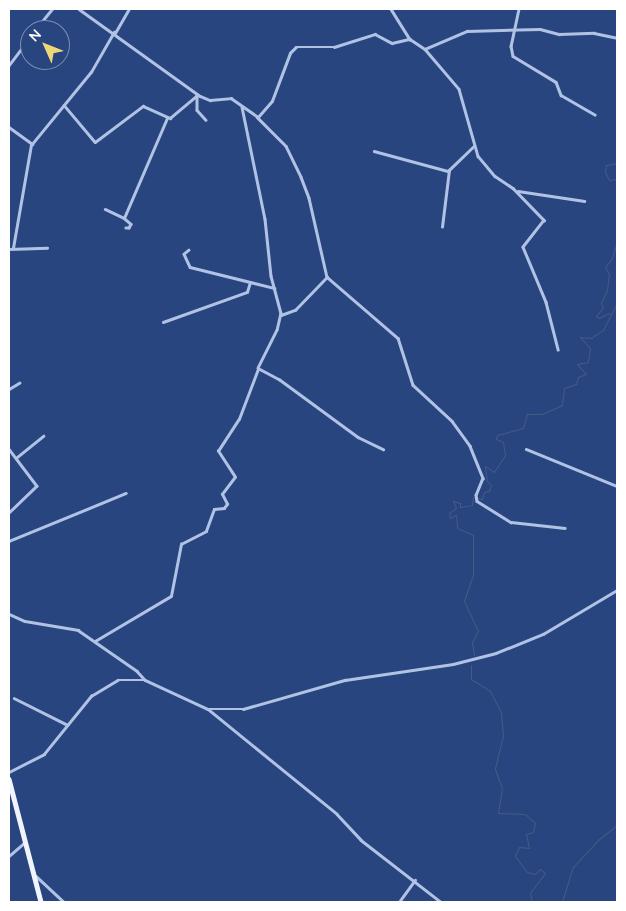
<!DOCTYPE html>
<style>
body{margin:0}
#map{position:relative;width:626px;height:911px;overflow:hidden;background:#294580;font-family:Quicksand,sans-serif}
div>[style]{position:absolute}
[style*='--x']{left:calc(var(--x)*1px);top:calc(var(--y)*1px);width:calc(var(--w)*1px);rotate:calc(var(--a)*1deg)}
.stream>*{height:1px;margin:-0.5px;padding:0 0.5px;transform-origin:0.5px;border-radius:0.5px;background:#465a85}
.street>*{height:2.5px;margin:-1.25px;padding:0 1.25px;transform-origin:1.25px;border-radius:1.25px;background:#b1c3e5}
.primary>*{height:4.5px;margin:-2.25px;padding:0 2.25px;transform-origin:2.25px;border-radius:2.25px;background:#f1f4fd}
span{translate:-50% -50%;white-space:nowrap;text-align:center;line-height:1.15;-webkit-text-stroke:4px #294580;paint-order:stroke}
.frame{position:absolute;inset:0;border:10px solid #fff;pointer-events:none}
.north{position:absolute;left:20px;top:20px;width:50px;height:50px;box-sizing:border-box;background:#294580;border:1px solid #7f8fb3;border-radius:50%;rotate:314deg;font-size:14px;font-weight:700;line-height:20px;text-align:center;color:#fff}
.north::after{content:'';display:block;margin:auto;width:18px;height:22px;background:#ecd878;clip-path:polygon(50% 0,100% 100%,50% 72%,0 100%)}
</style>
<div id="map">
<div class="stream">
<div style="--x:617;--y:163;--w:11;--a:170"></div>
<div style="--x:606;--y:165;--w:7;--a:98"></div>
<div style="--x:605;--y:172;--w:9;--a:63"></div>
<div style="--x:609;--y:180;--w:8;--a:-7"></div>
<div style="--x:609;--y:313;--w:11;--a:153"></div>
<div style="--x:599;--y:318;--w:4;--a:-146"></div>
<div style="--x:596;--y:316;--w:11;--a:-49"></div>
<div style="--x:603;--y:308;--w:5;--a:-112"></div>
<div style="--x:601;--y:303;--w:14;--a:-65"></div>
<div style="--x:607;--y:290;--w:16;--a:-83"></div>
<div style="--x:609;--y:274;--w:8;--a:-120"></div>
<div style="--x:605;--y:267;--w:11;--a:-52"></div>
<div style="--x:612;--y:258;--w:17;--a:-73"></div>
<div style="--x:474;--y:655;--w:13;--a:-99"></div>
<div style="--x:472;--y:642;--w:13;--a:-61"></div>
<div style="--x:478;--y:631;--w:33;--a:-115"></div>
<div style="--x:464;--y:601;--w:28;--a:-71"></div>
<div style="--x:473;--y:575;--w:40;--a:-90"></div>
<div style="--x:473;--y:535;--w:17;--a:-156"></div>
<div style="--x:457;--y:528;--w:13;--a:-94"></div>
<div style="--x:456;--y:515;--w:7;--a:153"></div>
<div style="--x:450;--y:518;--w:5;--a:-101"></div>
<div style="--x:449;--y:513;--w:9;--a:-36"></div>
<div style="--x:456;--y:508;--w:8;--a:-113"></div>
<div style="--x:453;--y:501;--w:7;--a:16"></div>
<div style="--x:460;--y:503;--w:4;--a:90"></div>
<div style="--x:460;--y:507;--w:12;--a:-9"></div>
<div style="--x:472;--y:505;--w:8;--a:-83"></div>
<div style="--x:473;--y:497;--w:9;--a:13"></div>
<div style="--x:482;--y:499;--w:7;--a:-74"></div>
<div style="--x:484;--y:492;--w:5;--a:-11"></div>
<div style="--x:489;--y:491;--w:6;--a:-72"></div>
<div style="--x:491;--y:485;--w:6;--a:-135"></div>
<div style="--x:487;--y:481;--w:15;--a:-98"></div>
<div style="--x:485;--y:466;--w:11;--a:34"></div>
<div style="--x:494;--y:472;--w:20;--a:-57"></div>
<div style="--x:505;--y:455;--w:13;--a:-99"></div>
<div style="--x:503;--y:442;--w:8;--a:-157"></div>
<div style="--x:496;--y:439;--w:4;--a:-76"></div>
<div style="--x:497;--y:435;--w:27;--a:-15"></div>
<div style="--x:523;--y:428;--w:15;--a:-74"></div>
<div style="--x:527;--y:414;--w:15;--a:0"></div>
<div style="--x:542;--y:414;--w:22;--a:-24"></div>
<div style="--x:562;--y:405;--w:17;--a:-83"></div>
<div style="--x:564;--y:388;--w:13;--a:-18"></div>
<div style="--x:576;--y:384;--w:7;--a:-74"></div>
<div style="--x:578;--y:377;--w:9;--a:-21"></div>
<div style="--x:586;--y:374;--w:13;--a:-132"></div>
<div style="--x:577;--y:364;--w:11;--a:-10"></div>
<div style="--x:588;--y:362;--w:14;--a:-82"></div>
<div style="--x:590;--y:348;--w:15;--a:-132"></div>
<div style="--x:580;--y:337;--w:11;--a:5"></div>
<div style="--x:591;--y:338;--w:14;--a:-34"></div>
<div style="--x:603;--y:330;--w:31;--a:-63"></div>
<div style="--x:471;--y:665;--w:14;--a:90"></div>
<div style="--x:471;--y:679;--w:22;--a:32"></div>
<div style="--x:490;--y:691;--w:25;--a:63"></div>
<div style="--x:501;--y:713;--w:23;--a:85"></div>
<div style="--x:503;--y:736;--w:34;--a:104"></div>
<div style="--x:495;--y:769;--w:20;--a:70"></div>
<div style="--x:502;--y:788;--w:25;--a:99"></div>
<div style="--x:498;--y:813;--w:27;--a:2"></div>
<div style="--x:525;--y:814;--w:13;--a:42"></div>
<div style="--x:535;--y:823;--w:9;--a:103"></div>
<div style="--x:533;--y:832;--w:7;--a:164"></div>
<div style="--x:526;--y:834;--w:14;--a:78"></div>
<div style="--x:529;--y:848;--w:10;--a:-174"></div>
<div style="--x:519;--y:847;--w:10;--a:114"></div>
<div style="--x:515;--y:856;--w:20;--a:53"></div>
<div style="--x:527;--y:872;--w:8;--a:14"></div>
<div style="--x:535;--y:874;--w:7;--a:-45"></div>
<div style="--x:540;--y:869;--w:6;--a:39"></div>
<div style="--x:545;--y:873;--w:25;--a:127"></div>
<div style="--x:530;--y:893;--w:9;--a:77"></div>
<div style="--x:562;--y:902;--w:37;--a:-73"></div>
<div style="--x:573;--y:867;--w:37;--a:-47"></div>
<div style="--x:598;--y:840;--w:24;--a:-38"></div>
</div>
<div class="street">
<div style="--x:79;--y:9;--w:149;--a:35.7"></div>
<div style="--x:200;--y:96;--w:11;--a:22"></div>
<div style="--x:210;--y:100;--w:21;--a:-5"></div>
<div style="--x:231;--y:98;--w:33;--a:35"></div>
<div style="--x:258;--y:117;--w:21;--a:-49"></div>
<div style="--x:272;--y:101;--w:51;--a:-69.4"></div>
<div style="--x:290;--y:53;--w:8;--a:-45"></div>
<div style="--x:296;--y:47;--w:38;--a:0"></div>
<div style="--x:334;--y:47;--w:43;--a:-17.6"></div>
<div style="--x:375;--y:34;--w:19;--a:28"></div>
<div style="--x:392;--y:43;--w:18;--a:-13"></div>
<div style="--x:410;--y:39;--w:18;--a:34"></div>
<div style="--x:425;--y:49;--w:46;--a:-23.2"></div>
<div style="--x:467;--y:31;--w:73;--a:-1.6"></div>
<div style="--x:540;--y:29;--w:20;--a:15"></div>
<div style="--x:559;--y:34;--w:35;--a:-2"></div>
<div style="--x:594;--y:33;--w:24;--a:12"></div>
<div style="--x:391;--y:9;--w:36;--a:58"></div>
<div style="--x:519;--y:9;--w:38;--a:102"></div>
<div style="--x:511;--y:46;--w:10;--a:79"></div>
<div style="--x:513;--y:56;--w:50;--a:31.2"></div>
<div style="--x:556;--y:82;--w:14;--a:69"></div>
<div style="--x:561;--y:95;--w:39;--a:30"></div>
<div style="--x:35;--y:30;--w:27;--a:-51"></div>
<div style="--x:115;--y:33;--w:28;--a:-60"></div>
<div style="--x:425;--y:49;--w:52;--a:49.6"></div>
<div style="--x:459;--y:89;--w:70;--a:74.2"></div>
<div style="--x:478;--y:156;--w:26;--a:50"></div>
<div style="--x:495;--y:176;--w:22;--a:34"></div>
<div style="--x:513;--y:188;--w:45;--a:45.9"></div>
<div style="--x:544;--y:220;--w:34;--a:128"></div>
<div style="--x:523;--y:247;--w:60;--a:67.3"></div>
<div style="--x:546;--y:302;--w:49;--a:75.7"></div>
<div style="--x:9;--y:65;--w:35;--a:-53"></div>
<div style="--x:197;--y:95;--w:15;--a:90"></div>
<div style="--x:197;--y:110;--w:13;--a:48"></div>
<div style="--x:64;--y:105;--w:48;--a:50"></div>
<div style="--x:95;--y:142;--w:60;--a:-36.9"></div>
<div style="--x:143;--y:106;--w:30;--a:24"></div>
<div style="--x:170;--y:118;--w:35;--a:-40"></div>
<div style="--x:242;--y:107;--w:114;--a:78.4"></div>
<div style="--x:265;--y:219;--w:57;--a:84"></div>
<div style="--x:271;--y:276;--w:38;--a:75"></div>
<div style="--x:281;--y:313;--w:17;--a:103"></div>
<div style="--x:277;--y:330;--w:42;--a:116.6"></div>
<div style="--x:258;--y:368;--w:24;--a:28"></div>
<div style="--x:279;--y:379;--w:98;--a:36.3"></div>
<div style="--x:358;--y:437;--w:28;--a:26"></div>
<div style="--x:257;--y:117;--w:41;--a:45"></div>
<div style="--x:286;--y:146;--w:34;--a:64"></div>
<div style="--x:301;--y:177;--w:22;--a:69"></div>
<div style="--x:309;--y:198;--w:81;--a:77.2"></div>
<div style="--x:327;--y:277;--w:94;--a:40.7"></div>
<div style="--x:398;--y:338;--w:49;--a:72.3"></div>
<div style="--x:413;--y:385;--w:53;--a:42.7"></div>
<div style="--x:452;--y:421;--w:31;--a:54"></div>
<div style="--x:470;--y:446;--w:35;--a:68"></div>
<div style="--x:483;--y:478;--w:18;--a:112"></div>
<div style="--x:476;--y:495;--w:6;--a:81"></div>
<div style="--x:477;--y:501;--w:40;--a:32"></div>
<div style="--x:511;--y:522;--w:54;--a:6.3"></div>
<div style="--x:9;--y:127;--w:29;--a:36"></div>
<div style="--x:32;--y:144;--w:93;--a:-50.7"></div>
<div style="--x:91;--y:72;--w:46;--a:-60.1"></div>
<div style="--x:374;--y:151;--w:77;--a:15.1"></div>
<div style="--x:448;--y:171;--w:35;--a:-44"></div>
<div style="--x:518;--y:191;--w:67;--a:8.6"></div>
<div style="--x:105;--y:209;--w:21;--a:25"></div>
<div style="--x:124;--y:218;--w:109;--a:-66.7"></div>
<div style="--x:124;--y:218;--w:9;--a:41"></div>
<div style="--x:131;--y:224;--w:4;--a:117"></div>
<div style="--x:129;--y:228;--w:3;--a:180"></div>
<div style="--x:442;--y:227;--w:57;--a:-83"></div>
<div style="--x:13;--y:248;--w:105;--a:-80.1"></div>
<div style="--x:9;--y:249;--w:38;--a:-2"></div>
<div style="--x:189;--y:250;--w:6;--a:141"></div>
<div style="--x:184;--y:254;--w:14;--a:65"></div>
<div style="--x:190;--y:267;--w:87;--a:14"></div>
<div style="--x:281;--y:315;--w:15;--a:-20"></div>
<div style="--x:295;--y:310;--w:46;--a:-45.9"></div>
<div style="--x:163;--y:322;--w:89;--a:-19.7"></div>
<div style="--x:247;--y:292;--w:10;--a:-73"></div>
<div style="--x:9;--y:389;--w:12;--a:-31"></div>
<div style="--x:9;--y:449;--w:46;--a:52.9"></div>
<div style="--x:37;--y:486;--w:39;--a:136"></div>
<div style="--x:526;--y:449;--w:98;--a:22.1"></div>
<div style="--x:16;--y:458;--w:35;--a:-39"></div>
<div style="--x:9;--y:541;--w:126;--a:-22.3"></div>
<div style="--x:9;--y:614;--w:17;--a:24"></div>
<div style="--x:25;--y:621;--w:54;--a:9.6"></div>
<div style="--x:78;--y:630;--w:72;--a:34.8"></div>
<div style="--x:137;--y:671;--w:12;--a:48"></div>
<div style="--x:95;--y:641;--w:88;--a:-30.6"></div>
<div style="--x:171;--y:596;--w:53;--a:-79.1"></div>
<div style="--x:181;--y:544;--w:28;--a:-27"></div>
<div style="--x:206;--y:531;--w:23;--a:-70"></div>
<div style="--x:214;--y:509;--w:10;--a:-6"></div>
<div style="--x:224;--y:508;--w:5;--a:-53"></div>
<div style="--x:227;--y:504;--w:11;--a:-117"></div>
<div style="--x:222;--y:494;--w:21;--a:-53"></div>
<div style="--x:235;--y:477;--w:31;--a:-123"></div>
<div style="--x:218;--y:451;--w:38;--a:-57"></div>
<div style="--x:239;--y:419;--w:53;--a:-69.2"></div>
<div style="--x:14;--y:698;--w:60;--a:26.6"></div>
<div style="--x:208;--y:709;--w:166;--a:39.1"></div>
<div style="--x:337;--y:814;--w:35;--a:47"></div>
<div style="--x:361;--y:840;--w:101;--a:37.8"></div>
<div style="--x:9;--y:772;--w:39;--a:-27"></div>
<div style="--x:44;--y:754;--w:75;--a:-51"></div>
<div style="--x:91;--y:696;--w:31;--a:-31"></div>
<div style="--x:118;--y:680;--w:27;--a:0"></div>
<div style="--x:145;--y:680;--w:69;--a:24.7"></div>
<div style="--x:208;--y:709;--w:35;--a:0"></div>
<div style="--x:243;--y:709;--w:106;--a:-15.9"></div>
<div style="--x:345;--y:680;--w:109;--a:-8.4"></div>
<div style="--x:453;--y:664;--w:44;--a:-14.3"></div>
<div style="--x:496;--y:653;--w:51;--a:-22"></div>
<div style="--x:543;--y:634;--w:86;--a:-30.7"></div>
<div style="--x:9;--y:856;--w:21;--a:-41"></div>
<div style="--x:36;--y:876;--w:38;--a:43"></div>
<div style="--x:399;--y:902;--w:27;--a:-54"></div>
</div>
<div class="primary">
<div style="--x:9;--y:779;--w:127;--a:75.4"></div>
</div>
<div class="frame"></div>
<div class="north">N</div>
</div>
